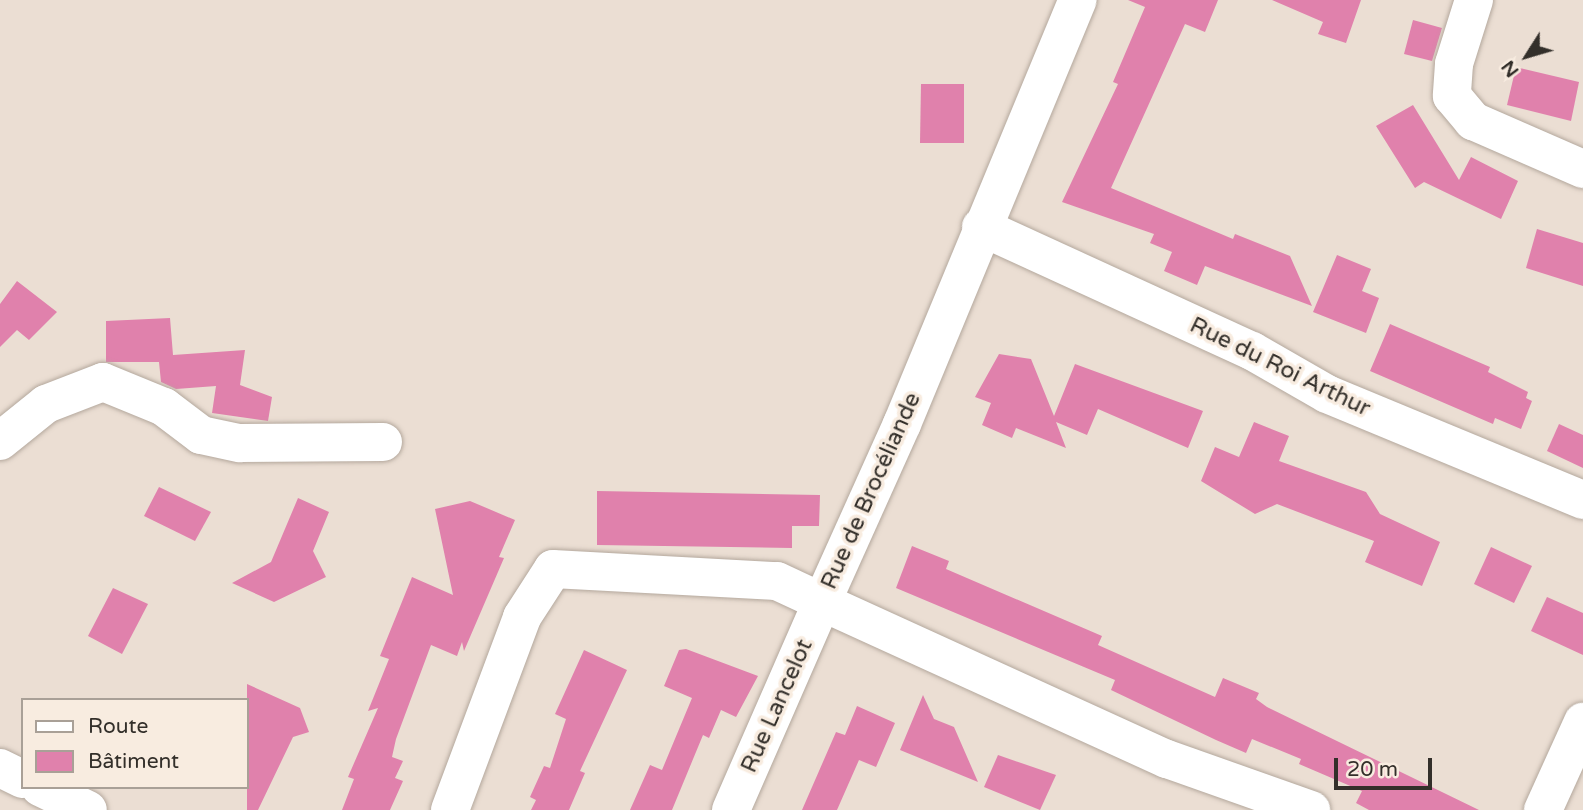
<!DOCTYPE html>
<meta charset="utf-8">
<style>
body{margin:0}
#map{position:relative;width:1583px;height:810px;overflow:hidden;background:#ebded3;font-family:"Varela Round",sans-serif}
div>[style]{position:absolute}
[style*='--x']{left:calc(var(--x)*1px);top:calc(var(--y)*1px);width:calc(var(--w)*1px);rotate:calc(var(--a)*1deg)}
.building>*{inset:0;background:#e081ac}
.roads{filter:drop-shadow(0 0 2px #b4a89d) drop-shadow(0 0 2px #b4a89d)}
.street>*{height:38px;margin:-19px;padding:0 19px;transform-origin:19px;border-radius:19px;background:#fff}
span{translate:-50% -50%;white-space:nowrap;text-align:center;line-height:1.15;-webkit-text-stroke:7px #f8ece0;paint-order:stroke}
.street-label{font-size:23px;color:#332f2a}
.legend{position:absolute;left:21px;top:698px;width:228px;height:91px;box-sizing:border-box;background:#f8ece0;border:2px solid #a9a097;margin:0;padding:9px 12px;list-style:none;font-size:21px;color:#332f2a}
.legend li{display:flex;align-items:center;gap:14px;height:35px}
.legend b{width:35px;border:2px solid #a9a097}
.north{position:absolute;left:1492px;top:21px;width:70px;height:70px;-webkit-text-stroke:5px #f8ece0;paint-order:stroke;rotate:233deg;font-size:19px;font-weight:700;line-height:28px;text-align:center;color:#332f2a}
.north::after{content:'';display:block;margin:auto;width:24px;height:32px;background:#332f2a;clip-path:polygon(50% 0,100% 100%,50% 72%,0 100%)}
.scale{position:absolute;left:1334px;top:758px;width:98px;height:32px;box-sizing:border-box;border:4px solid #332f2a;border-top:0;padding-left:9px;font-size:21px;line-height:24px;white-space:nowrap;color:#332f2a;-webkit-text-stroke:5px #f8ece0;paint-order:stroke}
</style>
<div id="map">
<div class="building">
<div style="clip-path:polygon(1128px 0,1218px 0,1205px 32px,1185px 24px,1111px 188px,1233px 239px,1235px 234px,1290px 256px,1312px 306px,1205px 266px,1197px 285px,1164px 271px,1172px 252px,1150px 243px,1154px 234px,1062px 202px,1118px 84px,1113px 82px,1145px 7px)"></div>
<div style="clip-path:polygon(1272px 0,1361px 0,1346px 43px,1318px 34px,1323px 22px)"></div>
<div style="clip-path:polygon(1413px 20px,1442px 28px,1432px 61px,1404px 54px)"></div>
<div style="clip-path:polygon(1516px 67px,1579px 82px,1571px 121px,1507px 105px)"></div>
<div style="clip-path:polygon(921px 84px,964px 84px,964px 143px,920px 143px)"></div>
<div style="clip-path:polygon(1413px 105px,1459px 180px,1471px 157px,1518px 181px,1501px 219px,1424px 182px,1415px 188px,1376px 126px)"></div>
<div style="clip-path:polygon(1537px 229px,1583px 243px,1583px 286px,1526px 268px)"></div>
<div style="clip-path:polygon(1337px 255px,1371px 269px,1362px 291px,1379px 298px,1366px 333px,1313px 312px)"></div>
<div style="clip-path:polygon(17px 281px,57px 312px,29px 340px,17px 330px,0 347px,0 304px)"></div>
<div style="clip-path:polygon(170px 318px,173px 355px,245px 350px,240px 385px,272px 397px,268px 421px,212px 413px,216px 386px,176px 389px,161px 382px,159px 362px,106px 362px,106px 321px)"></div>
<div style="clip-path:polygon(1390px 324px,1490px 367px,1488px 372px,1528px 392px,1526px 398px,1532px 401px,1521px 429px,1495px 418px,1493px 424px,1370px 371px)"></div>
<div style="clip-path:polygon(999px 354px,1031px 359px,1054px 416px,1075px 364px,1203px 411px,1188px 448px,1098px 409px,1087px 435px,1056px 422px,1066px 448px,1016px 428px,1012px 438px,982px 425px,991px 403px,975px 397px)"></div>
<div style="clip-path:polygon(1254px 422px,1289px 436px,1279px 461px,1366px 492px,1380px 514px,1440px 542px,1422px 586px,1365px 562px,1374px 541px,1277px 504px,1255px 514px,1201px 481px,1215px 447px,1239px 457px)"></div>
<div style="clip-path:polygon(1559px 424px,1583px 435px,1583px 468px,1547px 451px)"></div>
<div style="clip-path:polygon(159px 487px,211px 512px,195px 541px,144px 516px)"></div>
<div style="clip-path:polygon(597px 491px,820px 495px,819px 526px,792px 526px,792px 548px,597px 545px)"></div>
<div style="clip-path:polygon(298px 498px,329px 512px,313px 551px,326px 577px,274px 602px,232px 583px,271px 562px)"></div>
<div style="clip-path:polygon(470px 501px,515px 520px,499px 557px,504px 558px,464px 651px,462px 642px,457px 656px,431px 645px,396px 739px,392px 757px,403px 761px,395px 778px,403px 781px,390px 810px,342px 810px,354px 779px,348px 777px,378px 708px,368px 711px,389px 659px,380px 656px,412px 577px,453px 595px,435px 509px)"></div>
<div style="clip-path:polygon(912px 546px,949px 561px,946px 569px,1102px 636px,1098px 645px,1215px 697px,1223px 678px,1259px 693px,1256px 699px,1267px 707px,1479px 810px,1369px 810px,1356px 803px,1362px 791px,1299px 764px,1301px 759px,1252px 739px,1246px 753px,1216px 740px,1111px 690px,1115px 680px,896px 588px)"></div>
<div style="clip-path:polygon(1491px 547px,1532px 566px,1514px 603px,1474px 584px)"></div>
<div style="clip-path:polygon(113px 588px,148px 604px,122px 654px,88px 636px)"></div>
<div style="clip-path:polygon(1547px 597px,1583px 613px,1583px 655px,1531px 631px)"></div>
<div style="clip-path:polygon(686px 649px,758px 676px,736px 717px,721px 710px,709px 738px,703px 735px,672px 810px,630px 810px,650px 765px,662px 770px,692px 698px,664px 686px,679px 650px)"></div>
<div style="clip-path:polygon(584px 650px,627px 670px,580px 771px,585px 773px,569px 810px,531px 810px,536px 800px,530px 797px,544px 766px,550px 768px,566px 719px,555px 714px)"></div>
<div style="clip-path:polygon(247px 684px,300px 708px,309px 732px,293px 737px,258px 810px,247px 810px)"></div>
<div style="clip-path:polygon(923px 695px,934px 719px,954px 727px,978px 782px,900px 750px)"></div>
<div style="clip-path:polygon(857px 706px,895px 723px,876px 767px,859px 760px,837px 810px,802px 810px,836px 732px,845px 735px)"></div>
<div style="clip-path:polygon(998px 755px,1056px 775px,1040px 810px,984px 787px)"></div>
</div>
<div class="roads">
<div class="street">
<div style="--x:1474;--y:0;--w:67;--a:107.4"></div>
<div style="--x:1454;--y:64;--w:32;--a:94"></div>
<div style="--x:1452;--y:96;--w:33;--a:50"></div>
<div style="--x:1473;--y:121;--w:120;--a:23.6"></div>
<div style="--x:981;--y:227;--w:298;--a:24.6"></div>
<div style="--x:1252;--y:351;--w:86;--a:29.8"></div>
<div style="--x:1327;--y:394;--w:277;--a:22.5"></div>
<div style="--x:0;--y:441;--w:59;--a:-38.8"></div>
<div style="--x:46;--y:404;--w:61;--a:-21.1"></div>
<div style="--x:103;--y:382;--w:66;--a:22.3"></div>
<div style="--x:164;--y:407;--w:46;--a:37.1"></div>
<div style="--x:201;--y:435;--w:40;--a:12"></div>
<div style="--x:240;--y:443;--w:143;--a:-0.4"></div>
<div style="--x:0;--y:768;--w:25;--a:26"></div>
<div style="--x:40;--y:787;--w:53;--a:25.6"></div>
<div style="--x:450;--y:810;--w:206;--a:-69.5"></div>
<div style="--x:522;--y:617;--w:57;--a:-57.1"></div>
<div style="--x:553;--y:569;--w:224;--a:3.1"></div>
<div style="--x:777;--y:581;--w:50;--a:25"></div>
<div style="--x:822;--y:602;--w:195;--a:-65.8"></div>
<div style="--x:902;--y:424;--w:459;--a:-67.5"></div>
<div style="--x:731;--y:810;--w:227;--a:-66.4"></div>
<div style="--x:822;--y:602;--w:379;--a:24.5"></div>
<div style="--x:1167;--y:759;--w:153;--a:19.5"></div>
<div style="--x:1543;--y:810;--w:97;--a:-65.6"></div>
</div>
</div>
<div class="street-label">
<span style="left:1280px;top:367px;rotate:26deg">Rue du Roi Arthur</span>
<span style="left:871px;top:491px;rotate:-66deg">Rue de Brocéliande</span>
<span style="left:777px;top:706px;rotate:-66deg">Rue Lancelot</span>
</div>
<ul class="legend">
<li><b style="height:9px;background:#fff"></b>Route</li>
<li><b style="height:19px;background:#e081ac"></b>Bâtiment</li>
</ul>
<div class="north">N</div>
<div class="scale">20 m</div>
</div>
